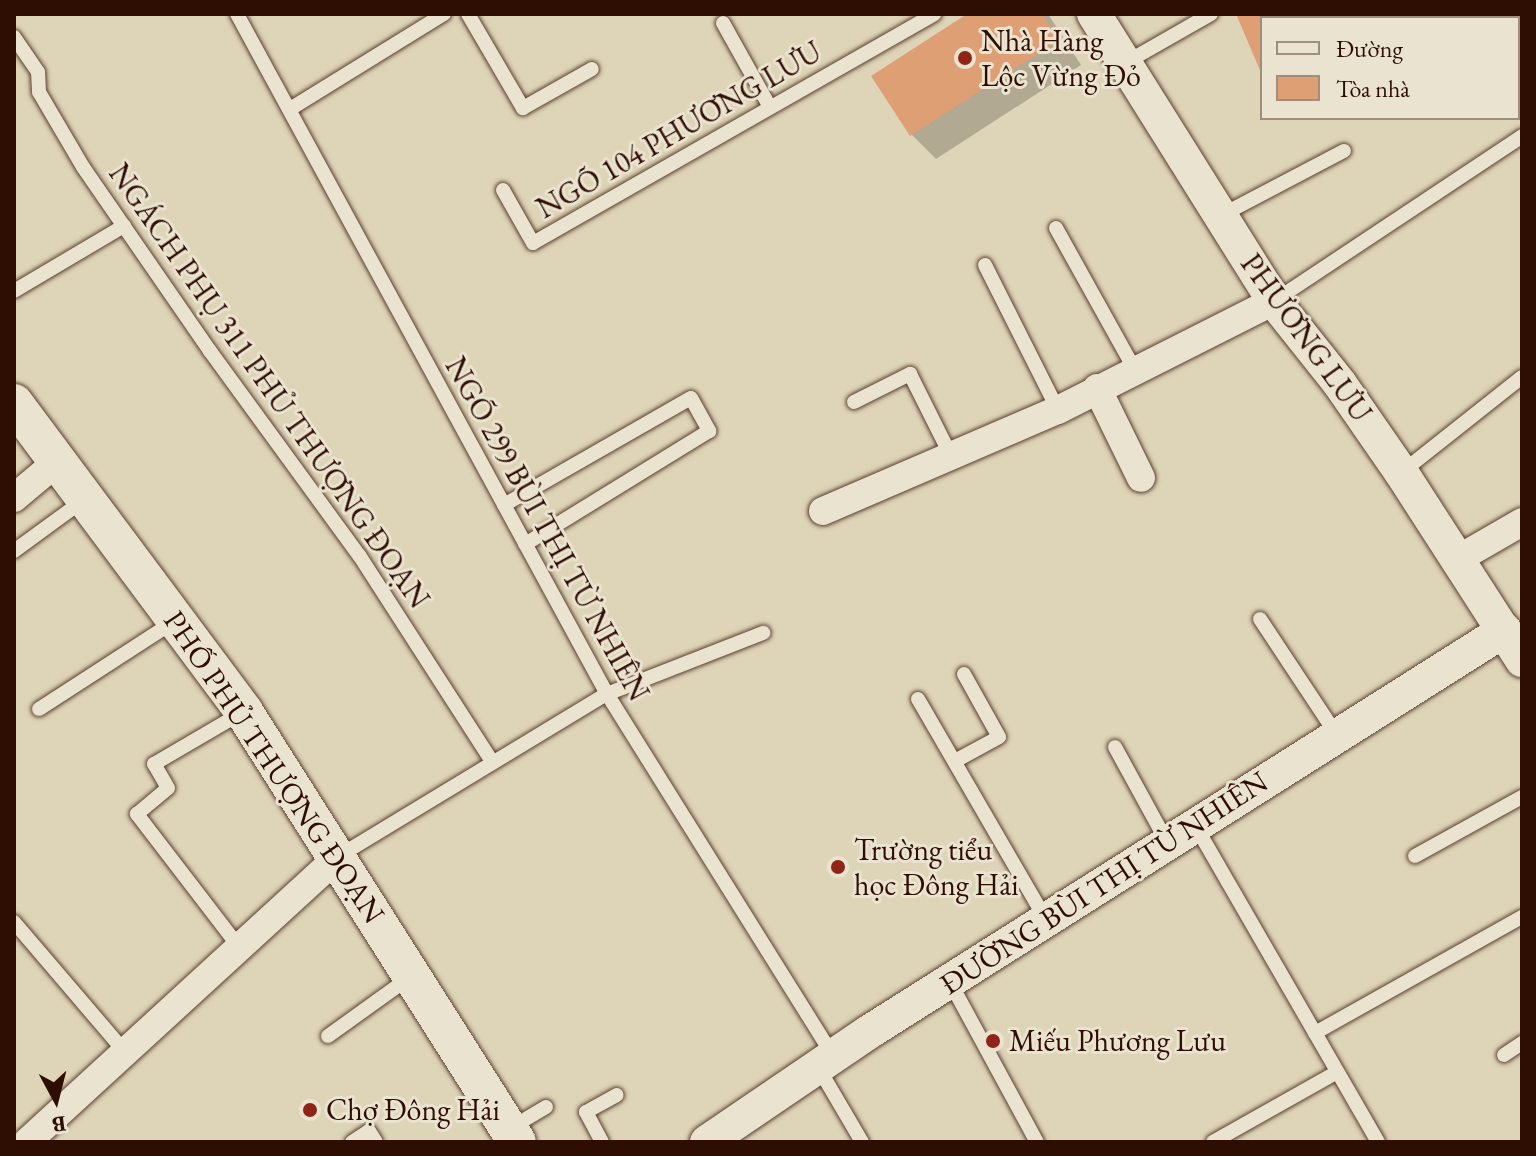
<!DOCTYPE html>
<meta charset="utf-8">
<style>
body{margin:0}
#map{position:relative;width:1536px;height:1156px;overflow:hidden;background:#ded4b7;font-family:"EB Garamond",serif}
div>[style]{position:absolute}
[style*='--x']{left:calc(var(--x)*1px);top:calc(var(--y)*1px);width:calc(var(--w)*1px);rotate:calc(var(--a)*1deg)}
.shadow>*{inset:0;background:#0003}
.building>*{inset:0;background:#df9f75}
.roads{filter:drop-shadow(0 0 2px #5a3f2f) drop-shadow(0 0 2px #5a3f2f)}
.service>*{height:14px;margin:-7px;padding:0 7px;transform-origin:7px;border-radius:7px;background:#eae3d0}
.minor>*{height:28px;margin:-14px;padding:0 14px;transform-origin:14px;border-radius:14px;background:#eae3d0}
.tertiary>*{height:34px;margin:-17px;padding:0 17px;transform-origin:17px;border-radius:17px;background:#eae3d0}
.secondary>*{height:38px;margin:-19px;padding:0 19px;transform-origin:19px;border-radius:19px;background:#eae3d0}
.dots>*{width:22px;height:22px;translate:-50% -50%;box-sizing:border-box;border:4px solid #eae3d0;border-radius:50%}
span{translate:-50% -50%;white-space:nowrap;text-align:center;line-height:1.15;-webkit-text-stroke:6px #eae3d0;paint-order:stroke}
.poi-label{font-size:30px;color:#2e0d02}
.left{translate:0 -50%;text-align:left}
.street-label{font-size:30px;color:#2e0d02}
.frame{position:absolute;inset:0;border:16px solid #2e0d02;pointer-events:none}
.legend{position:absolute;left:1260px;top:16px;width:260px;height:104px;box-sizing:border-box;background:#eae3d0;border:2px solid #9f8d7e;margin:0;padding:10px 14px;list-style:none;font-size:24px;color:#2e0d02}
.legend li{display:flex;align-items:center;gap:16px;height:40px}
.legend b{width:40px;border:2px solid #9f8d7e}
.north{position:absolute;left:16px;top:1060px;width:80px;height:80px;-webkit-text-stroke:6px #eae3d0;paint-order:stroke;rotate:173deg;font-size:22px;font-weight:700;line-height:32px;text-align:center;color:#2e0d02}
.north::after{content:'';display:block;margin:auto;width:28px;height:36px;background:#2e0d02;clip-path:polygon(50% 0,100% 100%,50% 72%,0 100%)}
</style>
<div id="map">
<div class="shadow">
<div style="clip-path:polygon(970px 14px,1048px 14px,1081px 65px,936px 159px,912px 135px,874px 77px)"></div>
</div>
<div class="building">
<div style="clip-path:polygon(967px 14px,1042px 14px,1059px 40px,910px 136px,871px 76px)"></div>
<div style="clip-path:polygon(1236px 14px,1269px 14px,1271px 18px,1262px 18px,1262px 75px)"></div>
</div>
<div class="roads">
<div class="service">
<div style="--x:237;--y:14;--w:774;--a:61.45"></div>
<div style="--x:607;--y:694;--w:428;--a:58"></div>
<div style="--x:468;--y:14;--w:109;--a:59.7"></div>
<div style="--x:523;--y:108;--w:79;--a:-29.5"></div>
<div style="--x:1280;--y:14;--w:4;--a:63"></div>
<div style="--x:723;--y:23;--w:96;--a:60.8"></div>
<div style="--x:14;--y:37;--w:42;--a:55.6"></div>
<div style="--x:38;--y:72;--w:20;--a:87"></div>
<div style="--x:39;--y:92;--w:87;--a:59.6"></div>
<div style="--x:83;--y:167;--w:224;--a:55.4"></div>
<div style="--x:210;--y:351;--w:253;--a:53.9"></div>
<div style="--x:359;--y:555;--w:245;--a:57.2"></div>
<div style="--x:1125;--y:63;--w:99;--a:-29.7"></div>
<div style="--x:290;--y:109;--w:181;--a:-31.7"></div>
<div style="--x:503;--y:190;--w:61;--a:60.5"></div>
<div style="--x:533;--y:243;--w:462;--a:-29.7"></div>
<div style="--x:1220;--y:216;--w:140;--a:-27.7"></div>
<div style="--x:1056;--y:228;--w:162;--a:60.9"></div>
<div style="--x:985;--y:265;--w:162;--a:63.3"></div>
<div style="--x:14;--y:291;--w:128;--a:-30.6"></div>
<div style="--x:1274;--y:301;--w:298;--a:-33.6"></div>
<div style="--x:854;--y:402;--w:63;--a:-26.6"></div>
<div style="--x:910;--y:374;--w:92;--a:63.4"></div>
<div style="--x:1402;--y:472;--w:153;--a:-38.4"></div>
<div style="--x:504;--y:505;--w:215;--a:-29.8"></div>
<div style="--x:691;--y:398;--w:38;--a:61"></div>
<div style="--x:709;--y:431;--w:216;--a:148.4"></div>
<div style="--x:14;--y:551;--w:88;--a:-36.2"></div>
<div style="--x:1260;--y:619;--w:138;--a:56.5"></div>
<div style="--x:918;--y:699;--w:255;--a:59.9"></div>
<div style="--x:39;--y:709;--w:162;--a:-32.9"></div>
<div style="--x:1115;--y:747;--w:108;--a:61.3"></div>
<div style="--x:955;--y:761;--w:50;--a:-28.6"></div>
<div style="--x:999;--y:737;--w:72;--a:-119.1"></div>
<div style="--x:1195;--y:825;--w:366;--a:60"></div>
<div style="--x:339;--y:856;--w:313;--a:-31.2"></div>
<div style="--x:607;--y:694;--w:168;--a:-21.4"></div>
<div style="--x:1415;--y:856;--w:122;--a:-28.9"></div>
<div style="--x:14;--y:922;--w:171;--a:49.5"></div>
<div style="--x:239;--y:947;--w:168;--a:-127.5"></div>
<div style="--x:137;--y:814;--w:40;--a:-40"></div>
<div style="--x:168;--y:788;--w:28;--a:-120"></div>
<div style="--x:154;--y:764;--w:103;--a:-30.3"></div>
<div style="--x:950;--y:982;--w:182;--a:61.5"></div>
<div style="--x:1315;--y:1033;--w:237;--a:-29.3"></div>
<div style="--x:328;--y:1036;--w:101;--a:-35.7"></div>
<div style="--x:1504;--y:1055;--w:22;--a:-34"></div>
<div style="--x:818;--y:1067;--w:87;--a:59.6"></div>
<div style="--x:509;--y:1129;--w:43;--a:-30.7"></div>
<div style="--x:352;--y:1142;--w:20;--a:-33"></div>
<div style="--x:369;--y:1131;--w:13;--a:58"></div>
<div style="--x:602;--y:1142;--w:34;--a:-118"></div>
<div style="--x:586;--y:1112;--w:35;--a:-29"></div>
<div style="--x:1213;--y:1142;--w:142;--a:-29.4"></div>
</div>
<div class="minor">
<div style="--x:1097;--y:388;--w:100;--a:63.9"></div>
<div style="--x:14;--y:498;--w:56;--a:-39.9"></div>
<div style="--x:823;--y:511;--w:256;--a:-23.3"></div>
<div style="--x:1058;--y:410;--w:242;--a:-26.8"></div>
<div style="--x:1458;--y:559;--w:74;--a:-30"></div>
<div style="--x:27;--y:1142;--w:423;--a:-42.5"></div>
</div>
<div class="tertiary">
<div style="--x:1094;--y:14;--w:339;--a:57.9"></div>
<div style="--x:1274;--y:301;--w:106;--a:51.5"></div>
<div style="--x:1340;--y:384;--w:107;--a:55.3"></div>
<div style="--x:1401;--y:472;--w:224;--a:57.2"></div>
<div style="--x:707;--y:1142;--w:196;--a:-34.2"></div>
<div style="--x:869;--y:1032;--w:752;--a:-32.3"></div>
</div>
<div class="secondary">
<div style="--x:14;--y:403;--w:385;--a:53.3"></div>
<div style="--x:244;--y:712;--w:509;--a:57.59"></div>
</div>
</div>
<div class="dots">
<div style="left:965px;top:58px;background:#8f2418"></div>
<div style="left:838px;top:867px;background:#8f2418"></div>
<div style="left:993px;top:1041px;background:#8f2418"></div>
<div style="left:310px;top:1110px;background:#8f2418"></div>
</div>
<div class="poi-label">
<span class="left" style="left:981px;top:58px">Nhà Hàng<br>Lộc Vừng Đỏ</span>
<span class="left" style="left:854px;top:867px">Trường tiểu<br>học Đông Hải</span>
<span class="left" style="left:1009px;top:1041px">Miếu Phương Lưu</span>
<span class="left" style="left:326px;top:1110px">Chợ Đông Hải</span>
</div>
<div class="street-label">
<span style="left:679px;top:130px;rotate:-30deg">NGÕ 104 PHƯƠNG LƯU</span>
<span style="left:1306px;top:338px;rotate:54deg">PHƯƠNG LƯU</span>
<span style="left:269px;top:386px;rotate:55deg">NGÁCH PHỤ 311 PHỦ THƯỢNG ĐOẠN</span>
<span style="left:547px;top:529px;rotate:61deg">NGÕ 299 BÙI THỊ TỪ NHIÊN</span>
<span style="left:274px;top:767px;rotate:56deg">PHỐ PHỦ THƯỢNG ĐOẠN</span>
<span style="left:1104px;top:883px;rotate:-33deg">ĐƯỜNG BÙI THỊ TỪ NHIÊN</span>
</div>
<div class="frame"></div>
<ul class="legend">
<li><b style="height:10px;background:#eae3d0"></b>Đường</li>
<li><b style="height:22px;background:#df9f75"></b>Tòa nhà</li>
</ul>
<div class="north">B</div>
</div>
